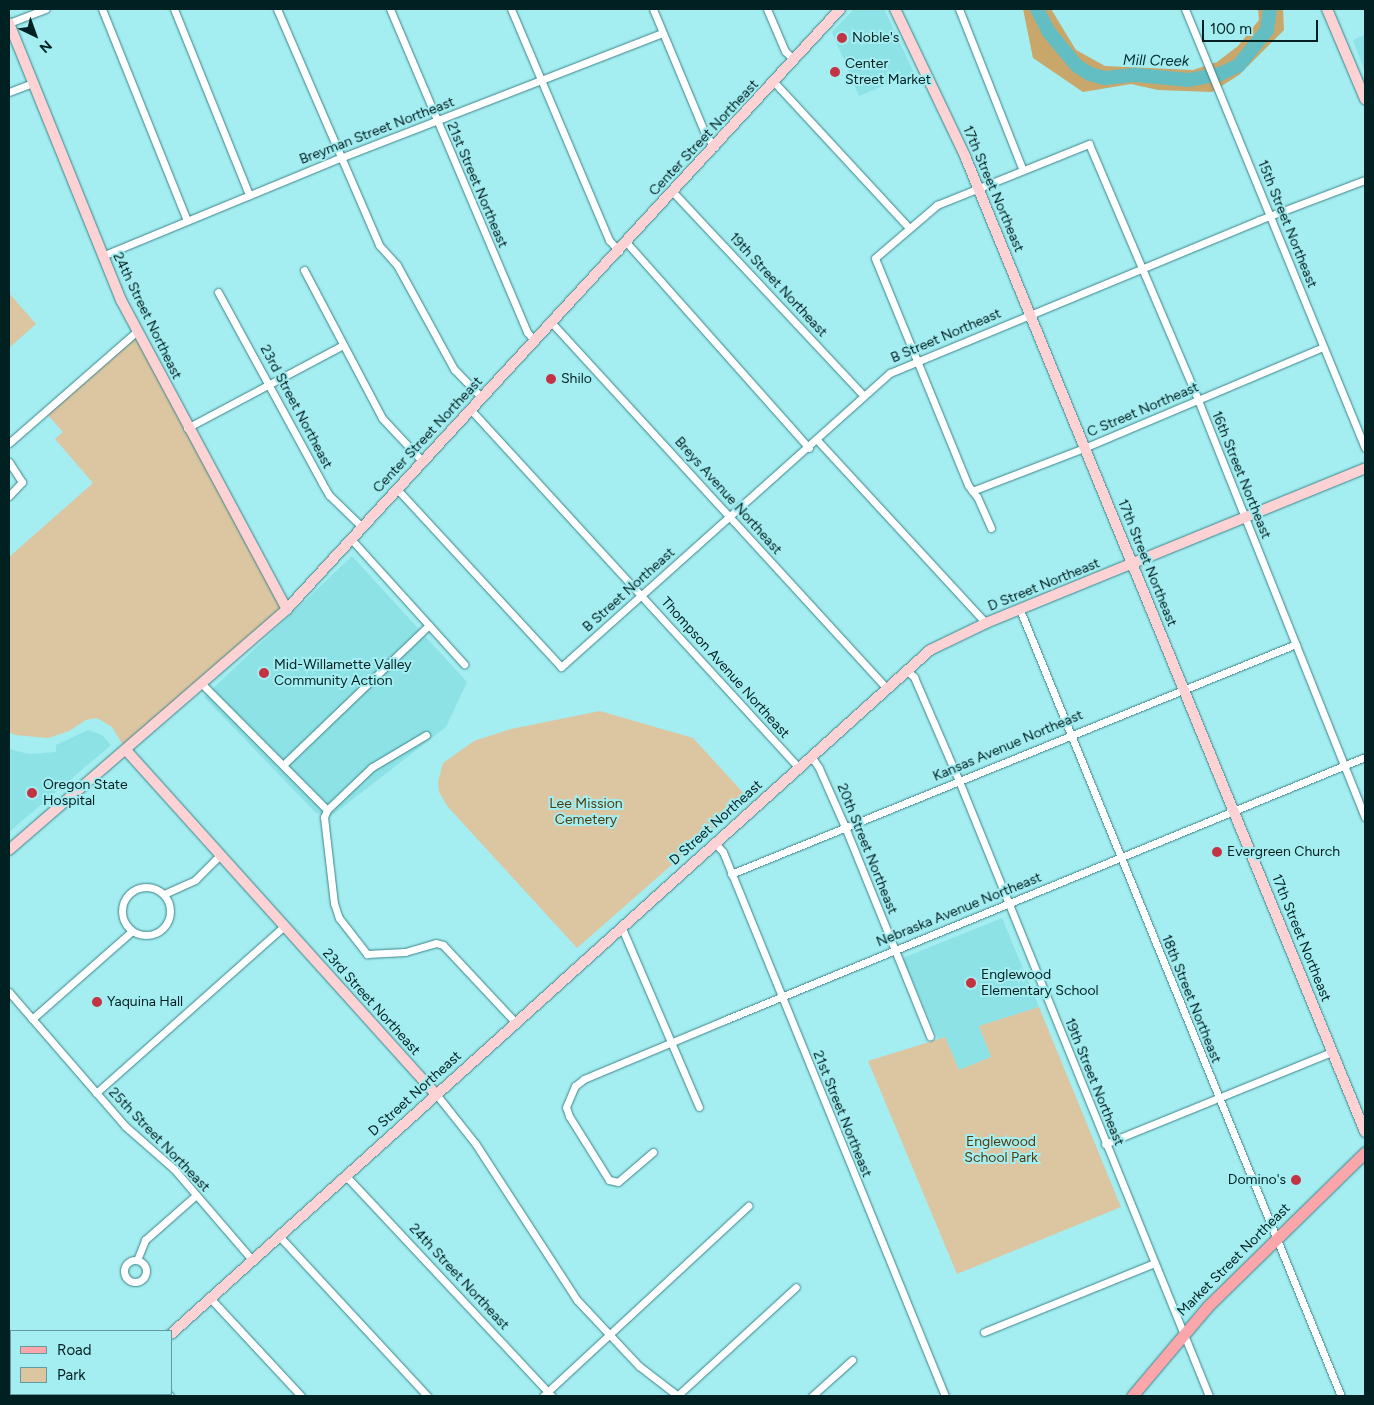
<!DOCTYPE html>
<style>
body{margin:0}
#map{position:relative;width:1374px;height:1405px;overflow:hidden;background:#a4edf1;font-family:Figtree,sans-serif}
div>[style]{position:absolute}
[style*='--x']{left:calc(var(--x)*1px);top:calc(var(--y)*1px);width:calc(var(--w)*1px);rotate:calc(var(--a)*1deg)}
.built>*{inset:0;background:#8de2e6}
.green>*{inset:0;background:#dcc6a2}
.forest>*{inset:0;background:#c9a66a}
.river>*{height:14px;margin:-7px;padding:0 7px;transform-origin:7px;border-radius:7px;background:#62bec3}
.roads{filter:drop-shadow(0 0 1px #3b8488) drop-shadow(0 0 1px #3b8488)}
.street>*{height:7px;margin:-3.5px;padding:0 3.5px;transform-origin:3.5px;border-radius:3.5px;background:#fff}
.street>.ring{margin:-3.5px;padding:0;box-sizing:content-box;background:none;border:7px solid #fff;border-radius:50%}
.secondary>*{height:10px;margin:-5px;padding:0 5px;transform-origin:5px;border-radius:5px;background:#fdd2d4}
.primary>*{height:11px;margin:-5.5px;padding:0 5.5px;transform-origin:5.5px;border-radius:5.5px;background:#faa6aa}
.dots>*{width:14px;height:14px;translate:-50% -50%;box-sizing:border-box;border:2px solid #a4edf1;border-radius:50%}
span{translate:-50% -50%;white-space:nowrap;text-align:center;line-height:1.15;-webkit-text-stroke:4px #a4edf1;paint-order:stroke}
.poi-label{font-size:14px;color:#012021}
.left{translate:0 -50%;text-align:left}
.right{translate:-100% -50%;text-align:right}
.street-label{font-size:14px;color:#012021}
.park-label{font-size:14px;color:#533b09}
.water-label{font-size:15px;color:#013033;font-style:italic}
.frame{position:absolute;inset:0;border:10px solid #012021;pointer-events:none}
.legend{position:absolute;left:10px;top:1330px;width:162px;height:65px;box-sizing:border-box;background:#a4edf1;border:1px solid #639b9e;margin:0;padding:6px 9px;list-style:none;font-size:15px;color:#012021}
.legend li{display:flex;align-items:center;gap:10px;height:25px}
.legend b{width:25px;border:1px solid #639b9e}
.north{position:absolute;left:10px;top:10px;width:50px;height:50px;-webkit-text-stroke:4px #a4edf1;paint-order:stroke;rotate:138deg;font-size:14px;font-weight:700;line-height:20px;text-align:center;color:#012021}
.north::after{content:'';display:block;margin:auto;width:18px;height:22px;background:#012021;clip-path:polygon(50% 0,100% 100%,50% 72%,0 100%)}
.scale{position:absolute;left:1202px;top:20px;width:116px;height:22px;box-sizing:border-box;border:2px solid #012021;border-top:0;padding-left:6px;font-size:15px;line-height:18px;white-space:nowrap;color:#012021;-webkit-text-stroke:4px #a4edf1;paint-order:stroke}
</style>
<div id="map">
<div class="built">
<div style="clip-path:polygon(854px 9px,884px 9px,914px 73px,859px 96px,832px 32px)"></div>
<div style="clip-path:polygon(1365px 35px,1365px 72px,1353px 40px)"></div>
<div style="clip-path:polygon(352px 556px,467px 682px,446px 727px,330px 817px,316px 813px,204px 697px)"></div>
<div style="clip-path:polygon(88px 730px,102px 735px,111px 745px,9px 832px,9px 749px,29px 754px,56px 752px,56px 745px)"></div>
<div style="clip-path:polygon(1002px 918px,1039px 1007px,979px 1026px,991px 1057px,959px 1070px,945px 1037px,938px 1039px,903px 958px)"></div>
</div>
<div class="green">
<div style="clip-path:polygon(9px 293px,36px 324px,9px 348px)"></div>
<div style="clip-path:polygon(137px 331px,287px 609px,126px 750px,112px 727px,97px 718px,86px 720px,69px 731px,48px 738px,15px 735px,9px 732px,9px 557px,93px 483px,55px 439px,63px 432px,45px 412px)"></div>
<div style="clip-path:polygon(600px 711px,693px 738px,748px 798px,577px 948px,448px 807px,439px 792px,438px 782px,443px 763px,474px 741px,511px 729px)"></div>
<div style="clip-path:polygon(1039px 1007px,1121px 1207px,957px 1274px,868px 1061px,945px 1037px,959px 1070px,991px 1057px,979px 1026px)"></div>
</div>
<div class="forest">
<div style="clip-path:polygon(1023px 9px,1051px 9px,1076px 50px,1105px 66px,1193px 70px,1217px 62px,1238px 46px,1259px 20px,1258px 9px,1283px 9px,1284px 30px,1239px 75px,1212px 92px,1158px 90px,1131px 84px,1083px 92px,1033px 58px)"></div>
</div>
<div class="river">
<div style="--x:1037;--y:9;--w:25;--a:63"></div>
<div style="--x:1048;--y:31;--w:45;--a:50.4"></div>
<div style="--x:1077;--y:66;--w:15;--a:32"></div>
<div style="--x:1090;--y:74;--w:16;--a:15"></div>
<div style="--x:1105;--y:78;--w:31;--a:-6"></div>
<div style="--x:1136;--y:75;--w:53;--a:5.4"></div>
<div style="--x:1189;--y:80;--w:32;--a:-11"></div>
<div style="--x:1220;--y:74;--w:21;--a:-25"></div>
<div style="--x:1239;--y:65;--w:45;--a:-51.3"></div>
<div style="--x:1267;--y:30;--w:21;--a:-82"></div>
</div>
<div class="roads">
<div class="street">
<div style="--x:102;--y:9;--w:227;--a:68.1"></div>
<div style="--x:174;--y:9;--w:201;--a:68"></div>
<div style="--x:277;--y:9;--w:257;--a:66.6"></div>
<div style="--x:379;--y:245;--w:27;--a:48"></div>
<div style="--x:397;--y:265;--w:119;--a:61.3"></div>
<div style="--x:454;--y:369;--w:40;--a:46"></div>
<div style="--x:390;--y:9;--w:351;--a:67"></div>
<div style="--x:527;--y:332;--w:11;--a:49"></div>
<div style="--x:511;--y:9;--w:251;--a:67"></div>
<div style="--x:609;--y:240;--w:15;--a:48"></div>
<div style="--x:653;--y:9;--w:138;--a:67.3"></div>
<div style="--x:706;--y:136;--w:14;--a:51"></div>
<div style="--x:767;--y:9;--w:46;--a:66.8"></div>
<div style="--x:785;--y:51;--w:13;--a:45"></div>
<div style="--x:959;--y:9;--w:171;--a:68.4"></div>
<div style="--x:1185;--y:9;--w:474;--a:67.7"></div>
<div style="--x:9;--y:23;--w:39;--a:-21"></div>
<div style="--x:774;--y:82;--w:199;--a:47.2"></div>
<div style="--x:9;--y:92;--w:26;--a:-21"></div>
<div style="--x:673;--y:192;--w:279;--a:46.9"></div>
<div style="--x:627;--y:243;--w:274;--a:48.4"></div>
<div style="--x:102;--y:256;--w:257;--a:-22.4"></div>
<div style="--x:340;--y:158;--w:346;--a:-21.2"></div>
<div style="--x:304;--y:270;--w:167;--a:62.2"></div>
<div style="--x:382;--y:418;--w:60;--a:47"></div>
<div style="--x:218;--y:292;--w:217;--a:61.4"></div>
<div style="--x:322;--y:483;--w:14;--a:60"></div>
<div style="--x:329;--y:495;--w:46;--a:44.1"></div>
<div style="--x:551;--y:322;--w:496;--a:47.5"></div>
<div style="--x:471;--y:410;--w:484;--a:47.5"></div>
<div style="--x:187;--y:428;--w:177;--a:-28"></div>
<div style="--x:818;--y:441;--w:248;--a:47.3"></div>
<div style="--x:9;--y:443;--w:170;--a:-41.2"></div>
<div style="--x:9;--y:462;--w:24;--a:57"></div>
<div style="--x:22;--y:482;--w:19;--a:133"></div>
<div style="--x:397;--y:489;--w:242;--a:47.3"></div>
<div style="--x:561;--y:667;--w:441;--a:-41.8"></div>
<div style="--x:890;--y:373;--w:399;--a:-22.5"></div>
<div style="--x:1259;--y:220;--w:113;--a:-20.7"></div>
<div style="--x:972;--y:491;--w:120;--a:-21"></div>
<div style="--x:1084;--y:448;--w:259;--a:-22.9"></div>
<div style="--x:991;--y:528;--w:34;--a:-114"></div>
<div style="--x:977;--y:497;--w:15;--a:-127"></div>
<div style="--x:968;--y:485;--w:245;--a:-112.3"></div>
<div style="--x:875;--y:258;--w:82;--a:-40.5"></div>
<div style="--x:937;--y:205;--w:164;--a:-21.9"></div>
<div style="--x:1089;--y:144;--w:278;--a:66.9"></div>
<div style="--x:1198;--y:400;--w:449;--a:68.2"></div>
<div style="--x:351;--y:539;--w:169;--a:47.9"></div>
<div style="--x:1020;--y:610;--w:849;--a:67.79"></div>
<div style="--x:906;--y:670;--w:11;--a:41"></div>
<div style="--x:914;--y:677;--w:113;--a:66.6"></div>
<div style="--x:959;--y:781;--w:664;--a:67.88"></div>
<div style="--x:202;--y:684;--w:177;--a:45.2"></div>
<div style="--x:426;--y:735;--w:63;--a:149.3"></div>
<div style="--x:372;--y:767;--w:62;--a:136.3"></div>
<div style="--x:327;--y:810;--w:8;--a:113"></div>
<div style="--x:324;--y:817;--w:87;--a:83.4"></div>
<div style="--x:334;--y:903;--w:16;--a:72"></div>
<div style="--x:339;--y:918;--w:46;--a:52.1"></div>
<div style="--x:367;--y:954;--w:38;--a:-3"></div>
<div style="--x:405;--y:952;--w:32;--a:-16"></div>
<div style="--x:436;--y:943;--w:7;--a:16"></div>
<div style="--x:443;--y:945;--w:105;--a:46.9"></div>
<div style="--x:811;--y:756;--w:14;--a:56"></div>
<div style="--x:819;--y:768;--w:64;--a:66.2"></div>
<div style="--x:845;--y:827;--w:226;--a:67.9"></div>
<div style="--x:283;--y:765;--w:202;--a:-43.8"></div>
<div style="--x:714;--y:842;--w:13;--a:48"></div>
<div style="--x:723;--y:852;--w:588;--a:67.8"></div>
<div style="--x:731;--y:874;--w:610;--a:-22.15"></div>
<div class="ring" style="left:122px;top:887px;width:41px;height:41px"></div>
<div style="--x:164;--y:894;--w:34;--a:-24"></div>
<div style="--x:195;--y:880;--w:34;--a:-45"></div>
<div style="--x:621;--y:926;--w:197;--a:66.7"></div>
<div style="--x:9;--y:992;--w:177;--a:49.1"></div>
<div style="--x:125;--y:1126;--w:65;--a:41.3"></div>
<div style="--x:174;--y:1169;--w:121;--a:49.3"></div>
<div style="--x:32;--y:1019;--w:133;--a:-41.3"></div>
<div style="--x:96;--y:1093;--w:250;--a:-41.6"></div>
<div style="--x:436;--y:1094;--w:63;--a:51.5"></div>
<div style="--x:475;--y:1143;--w:187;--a:57"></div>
<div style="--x:577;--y:1300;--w:91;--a:46.8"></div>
<div style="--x:639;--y:1366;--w:49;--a:37.6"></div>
<div style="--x:1105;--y:1144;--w:245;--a:-22.1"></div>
<div style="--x:653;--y:1152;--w:46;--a:139.4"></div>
<div style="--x:618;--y:1182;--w:9;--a:-167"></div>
<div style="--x:609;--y:1180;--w:75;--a:-122"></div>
<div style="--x:569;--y:1116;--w:9;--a:-108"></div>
<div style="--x:566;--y:1107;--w:23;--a:-67"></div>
<div style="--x:575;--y:1086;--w:11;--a:-38"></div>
<div style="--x:584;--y:1079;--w:153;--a:-22.7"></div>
<div style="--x:725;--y:1020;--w:692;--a:-22.34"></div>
<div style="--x:346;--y:1176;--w:301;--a:46.9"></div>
<div style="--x:280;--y:1237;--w:217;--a:47.2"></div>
<div class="ring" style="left:124px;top:1260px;width:15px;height:15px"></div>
<div style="--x:137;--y:1260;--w:22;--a:-68"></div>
<div style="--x:145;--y:1240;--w:68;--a:-41.4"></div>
<div style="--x:210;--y:1298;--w:134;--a:47.1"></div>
<div style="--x:984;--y:1332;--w:184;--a:-22"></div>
<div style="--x:168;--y:1394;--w:3;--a:45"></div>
<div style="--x:543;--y:1396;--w:280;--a:-42.8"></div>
<div style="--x:677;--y:1396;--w:161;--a:-42.5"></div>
<div style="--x:812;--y:1396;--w:54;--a:-42"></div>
</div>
<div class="secondary">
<div style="--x:895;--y:9;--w:163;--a:64.5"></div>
<div style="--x:965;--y:156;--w:1055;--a:67.71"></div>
<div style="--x:1327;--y:9;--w:98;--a:67.1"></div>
<div style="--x:9;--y:23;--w:299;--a:68"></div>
<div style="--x:121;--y:300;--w:351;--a:61.8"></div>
<div style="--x:126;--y:750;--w:463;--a:48"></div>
<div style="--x:9;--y:850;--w:368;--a:-40.9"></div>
<div style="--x:287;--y:609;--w:816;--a:-47.33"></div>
<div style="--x:171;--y:1334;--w:1022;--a:-42.02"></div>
<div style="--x:930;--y:650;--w:62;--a:-25.7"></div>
<div style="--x:986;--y:623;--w:409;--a:-22.2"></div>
<div style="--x:102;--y:1396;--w:3;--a:-45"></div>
</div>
<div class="primary">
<div style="--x:1132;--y:1396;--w:118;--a:-49.8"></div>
<div style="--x:1208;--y:1306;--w:220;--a:-44.4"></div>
</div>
</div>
<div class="dots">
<div style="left:842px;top:38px;background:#c43343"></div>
<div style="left:835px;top:72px;background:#c43343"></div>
<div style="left:551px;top:379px;background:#c43343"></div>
<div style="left:264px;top:673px;background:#c43343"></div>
<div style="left:32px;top:793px;background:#c43343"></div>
<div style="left:1217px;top:852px;background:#c43343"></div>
<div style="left:971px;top:983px;background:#c43343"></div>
<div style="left:97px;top:1002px;background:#c43343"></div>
<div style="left:1296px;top:1180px;background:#c43343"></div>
</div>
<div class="poi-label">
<span class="left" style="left:852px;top:38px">Noble's</span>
<span class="left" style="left:845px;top:72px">Center<br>Street Market</span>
<span class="left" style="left:561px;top:379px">Shilo</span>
<span class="left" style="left:274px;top:673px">Mid-Willamette Valley<br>Community Action</span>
<span class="left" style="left:43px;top:793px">Oregon State<br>Hospital</span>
<span class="left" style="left:1227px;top:852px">Evergreen Church</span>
<span class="left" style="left:981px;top:983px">Englewood<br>Elementary School</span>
<span class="left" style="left:107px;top:1002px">Yaquina Hall</span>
<span class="right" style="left:1286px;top:1180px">Domino's</span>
</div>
<div class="street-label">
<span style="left:377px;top:131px;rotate:-21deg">Breyman Street Northeast</span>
<span style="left:704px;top:138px;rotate:-47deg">Center Street Northeast</span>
<span style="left:477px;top:185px;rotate:67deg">21st Street Northeast</span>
<span style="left:993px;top:189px;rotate:67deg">17th Street Northeast</span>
<span style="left:1287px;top:224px;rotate:68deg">15th Street Northeast</span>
<span style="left:778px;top:285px;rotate:47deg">19th Street Northeast</span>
<span style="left:147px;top:316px;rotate:64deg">24th Street Northeast</span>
<span style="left:946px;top:336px;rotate:-23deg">B Street Northeast</span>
<span style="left:296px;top:407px;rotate:62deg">23rd Street Northeast</span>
<span style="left:1143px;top:410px;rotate:-23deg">C Street Northeast</span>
<span style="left:428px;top:435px;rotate:-47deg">Center Street Northeast</span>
<span style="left:1241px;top:475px;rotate:68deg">16th Street Northeast</span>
<span style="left:728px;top:496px;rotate:48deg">Breys Avenue Northeast</span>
<span style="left:1147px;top:563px;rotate:68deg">17th Street Northeast</span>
<span style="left:1044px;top:585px;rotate:-22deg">D Street Northeast</span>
<span style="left:629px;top:590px;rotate:-42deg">B Street Northeast</span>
<span style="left:725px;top:668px;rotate:48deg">Thompson Avenue Northeast</span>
<span style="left:1008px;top:746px;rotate:-23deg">Kansas Avenue Northeast</span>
<span style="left:716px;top:823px;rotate:-42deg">D Street Northeast</span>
<span style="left:867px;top:849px;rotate:68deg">20th Street Northeast</span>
<span style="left:959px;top:910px;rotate:-22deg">Nebraska Avenue Northeast</span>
<span style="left:1301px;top:938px;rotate:68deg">17th Street Northeast</span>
<span style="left:1191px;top:999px;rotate:68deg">18th Street Northeast</span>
<span style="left:371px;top:1002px;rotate:48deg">23rd Street Northeast</span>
<span style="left:1094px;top:1082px;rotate:68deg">19th Street Northeast</span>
<span style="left:415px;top:1094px;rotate:-42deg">D Street Northeast</span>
<span style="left:842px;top:1114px;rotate:68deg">21st Street Northeast</span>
<span style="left:159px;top:1140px;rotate:46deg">25th Street Northeast</span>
<span style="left:1234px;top:1260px;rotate:-45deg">Market Street Northeast</span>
<span style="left:459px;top:1277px;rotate:47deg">24th Street Northeast</span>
</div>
<div class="park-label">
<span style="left:586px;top:812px">Lee Mission<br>Cemetery</span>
<span style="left:1001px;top:1150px">Englewood<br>School Park</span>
</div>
<div class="water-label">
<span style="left:1156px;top:61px;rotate:1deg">Mill Creek</span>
</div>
<div class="frame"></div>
<ul class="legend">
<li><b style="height:6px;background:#faa6aa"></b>Road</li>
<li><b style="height:14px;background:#dcc6a2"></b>Park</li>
</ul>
<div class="north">N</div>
<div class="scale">100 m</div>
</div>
